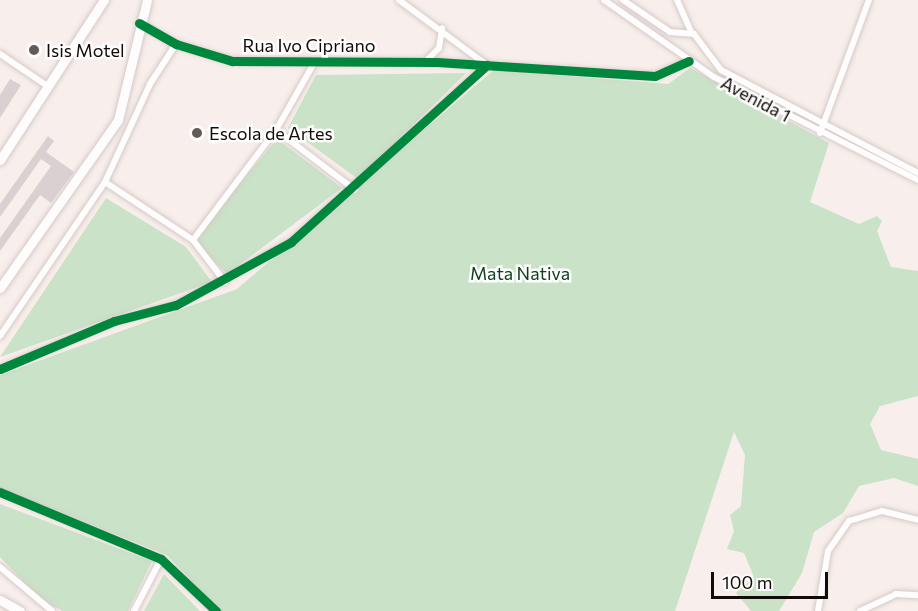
<!DOCTYPE html>
<style>
body{margin:0}
#map{position:relative;width:918px;height:611px;overflow:hidden;background:#f8eeeb;font-family:Commissioner,sans-serif}
div>[style]{position:absolute}
[style*='--x']{left:calc(var(--x)*1px);top:calc(var(--y)*1px);width:calc(var(--w)*1px);rotate:calc(var(--a)*1deg)}
.green>*{inset:0;background:#cae2c8}
.building>*{inset:0;background:#dad0d2}
.roads{filter:drop-shadow(0 0 2px #d4cac7) drop-shadow(0 0 2px #d4cac7)}
.minor>*{height:6px;margin:-3px;padding:0 3px;transform-origin:3px;border-radius:3px;background:#fefcfc}
.primary>*{height:9px;margin:-4.5px;padding:0 4.5px;transform-origin:4.5px;border-radius:4.5px;background:#fefcfc}
.cycleway>*{height:9px;margin:-4.5px;padding:0 4.5px;transform-origin:4.5px;border-radius:4.5px;background:#00873e}
.dots>*{width:16px;height:16px;translate:-50% -50%;box-sizing:border-box;border:3px solid #fdfdfd;border-radius:50%}
span{translate:-50% -50%;white-space:nowrap;text-align:center;line-height:1.15;-webkit-text-stroke:5px #fdfdfd;paint-order:stroke}
.street-label{font-size:18px;color:#140b08}
.poi-label{font-size:18px;color:#140b08}
.left{translate:0 -50%;text-align:left}
.park-label{font-size:18px;color:#13411e}
.scale{position:absolute;left:711px;top:572px;width:117px;height:27px;box-sizing:border-box;border:3px solid #140b08;border-top:0;padding-left:8px;font-size:18px;line-height:21px;white-space:nowrap;color:#140b08;-webkit-text-stroke:4px #fdfdfd;paint-order:stroke}
</style>
<div id="map">
<div class="green">
<div style="clip-path:polygon(690px 68px,829px 143px,810px 202px,859px 224px,877px 216px,882px 221px,877px 231px,891px 267px,918px 271px,918px 396px,880px 406px,870px 424px,881px 450px,918px 459px,918px 486px,894px 478px,859px 486px,843px 513px,814px 532px,802px 573px,779px 611px,751px 611px,736px 593px,754px 577px,744px 553px,727px 549px,734px 531px,730px 515px,741px 506px,745px 455px,734px 432px,675px 611px,219px 611px,167px 555px,0 488px,0 375px,237px 289px,494px 70px,668px 84px)"></div>
<div style="clip-path:polygon(466px 73px,358px 179px,288px 128px,316px 75px)"></div>
<div style="clip-path:polygon(277px 139px,342px 188px,227px 274px,193px 240px)"></div>
<div style="clip-path:polygon(106px 198px,186px 247px,212px 282px,0 357px)"></div>
<div style="clip-path:polygon(0 504px,152px 561px,128px 611px,62px 611px,39px 598px,0 557px)"></div>
<div style="clip-path:polygon(164px 574px,200px 611px,144px 611px)"></div>
</div>
<div class="building">
<div style="clip-path:polygon(10px 79px,21px 85px,0 118px,0 95px)"></div>
<div style="clip-path:polygon(48px 136px,54px 141px,46px 152px,74px 172px,51px 203px,40px 195px,0 251px,0 238px,51px 166px,41px 159px,0 217px,0 204px)"></div>
</div>
<div class="roads">
<div class="minor">
<div style="--x:399;--y:0;--w:109;--a:36.5"></div>
<div style="--x:604;--y:0;--w:134;--a:35"></div>
<div style="--x:714;--y:77;--w:229;--a:26.8"></div>
<div style="--x:623;--y:0;--w:57;--a:34.2"></div>
<div style="--x:670;--y:32;--w:24;--a:5"></div>
<div style="--x:694;--y:34;--w:45;--a:53.1"></div>
<div style="--x:721;--y:70;--w:222;--a:27.6"></div>
<div style="--x:677;--y:0;--w:35;--a:66"></div>
<div style="--x:139;--y:23;--w:43;--a:29.6"></div>
<div style="--x:176;--y:44;--w:59;--a:16.9"></div>
<div style="--x:232;--y:61;--w:205;--a:0.3"></div>
<div style="--x:437;--y:62;--w:218;--a:3.7"></div>
<div style="--x:655;--y:76;--w:37;--a:-24"></div>
<div style="--x:0;--y:54;--w:59;--a:34"></div>
<div style="--x:426;--y:61;--w:18;--a:-45"></div>
<div style="--x:439;--y:48;--w:20;--a:-81"></div>
<div style="--x:276;--y:130;--w:99;--a:37.2"></div>
<div style="--x:820;--y:133;--w:142;--a:-69.8"></div>
<div style="--x:105;--y:182;--w:105;--a:33.4"></div>
<div style="--x:193;--y:240;--w:53;--a:52.7"></div>
<div style="--x:193;--y:240;--w:138;--a:-53"></div>
<div style="--x:276;--y:130;--w:77;--a:-60.4"></div>
<div style="--x:0;--y:336;--w:186;--a:-55.7"></div>
<div style="--x:105;--y:182;--w:108;--a:-65.3"></div>
<div style="--x:150;--y:84;--w:48;--a:-57"></div>
<div style="--x:0;--y:369;--w:124;--a:-22.8"></div>
<div style="--x:114;--y:321;--w:64;--a:-14.5"></div>
<div style="--x:176;--y:305;--w:131;--a:-28.7"></div>
<div style="--x:291;--y:242;--w:264;--a:-42.1"></div>
<div style="--x:0;--y:492;--w:174;--a:22.6"></div>
<div style="--x:161;--y:559;--w:76;--a:43.4"></div>
<div style="--x:0;--y:567;--w:68;--a:40.2"></div>
<div style="--x:134;--y:611;--w:59;--a:-62.6"></div>
<div style="--x:818;--y:611;--w:61;--a:-80.5"></div>
<div style="--x:828;--y:551;--w:37;--a:-55"></div>
<div style="--x:849;--y:521;--w:34;--a:-17"></div>
<div style="--x:882;--y:511;--w:37;--a:14"></div>
<div style="--x:860;--y:611;--w:40;--a:-25"></div>
<div style="--x:896;--y:594;--w:22;--a:3"></div>
</div>
<div class="primary">
<div style="--x:0;--y:160;--w:191;--a:-57"></div>
<div style="--x:0;--y:288;--w:205;--a:-54.9"></div>
<div style="--x:118;--y:120;--w:123;--a:-76.4"></div>
<div style="--x:0;--y:600;--w:23;--a:29"></div>
</div>
</div>
<div class="cycleway">
<div style="--x:139;--y:23;--w:43;--a:29.6"></div>
<div style="--x:176;--y:44;--w:59;--a:16.9"></div>
<div style="--x:232;--y:61;--w:205;--a:0.3"></div>
<div style="--x:437;--y:62;--w:218;--a:3.7"></div>
<div style="--x:655;--y:76;--w:37;--a:-24"></div>
<div style="--x:0;--y:369;--w:124;--a:-22.8"></div>
<div style="--x:114;--y:321;--w:64;--a:-14.5"></div>
<div style="--x:176;--y:305;--w:131;--a:-28.7"></div>
<div style="--x:291;--y:242;--w:264;--a:-42.1"></div>
<div style="--x:0;--y:492;--w:174;--a:22.6"></div>
<div style="--x:161;--y:559;--w:76;--a:43.4"></div>
</div>
<div class="dots">
<div style="left:34px;top:50px;background:#645a57"></div>
<div style="left:197px;top:133px;background:#645a57"></div>
</div>
<div class="street-label">
<span style="left:309px;top:45px">Rua Ivo Cipriano</span>
<span style="left:756px;top:99px;rotate:28deg">Avenida 1</span>
</div>
<div class="poi-label">
<span class="left" style="left:46px;top:50px">Isis Motel</span>
<span class="left" style="left:209px;top:133px">Escola de Artes</span>
</div>
<div class="park-label">
<span style="left:520px;top:273px">Mata Nativa</span>
</div>
<div class="scale">100 m</div>
</div>
